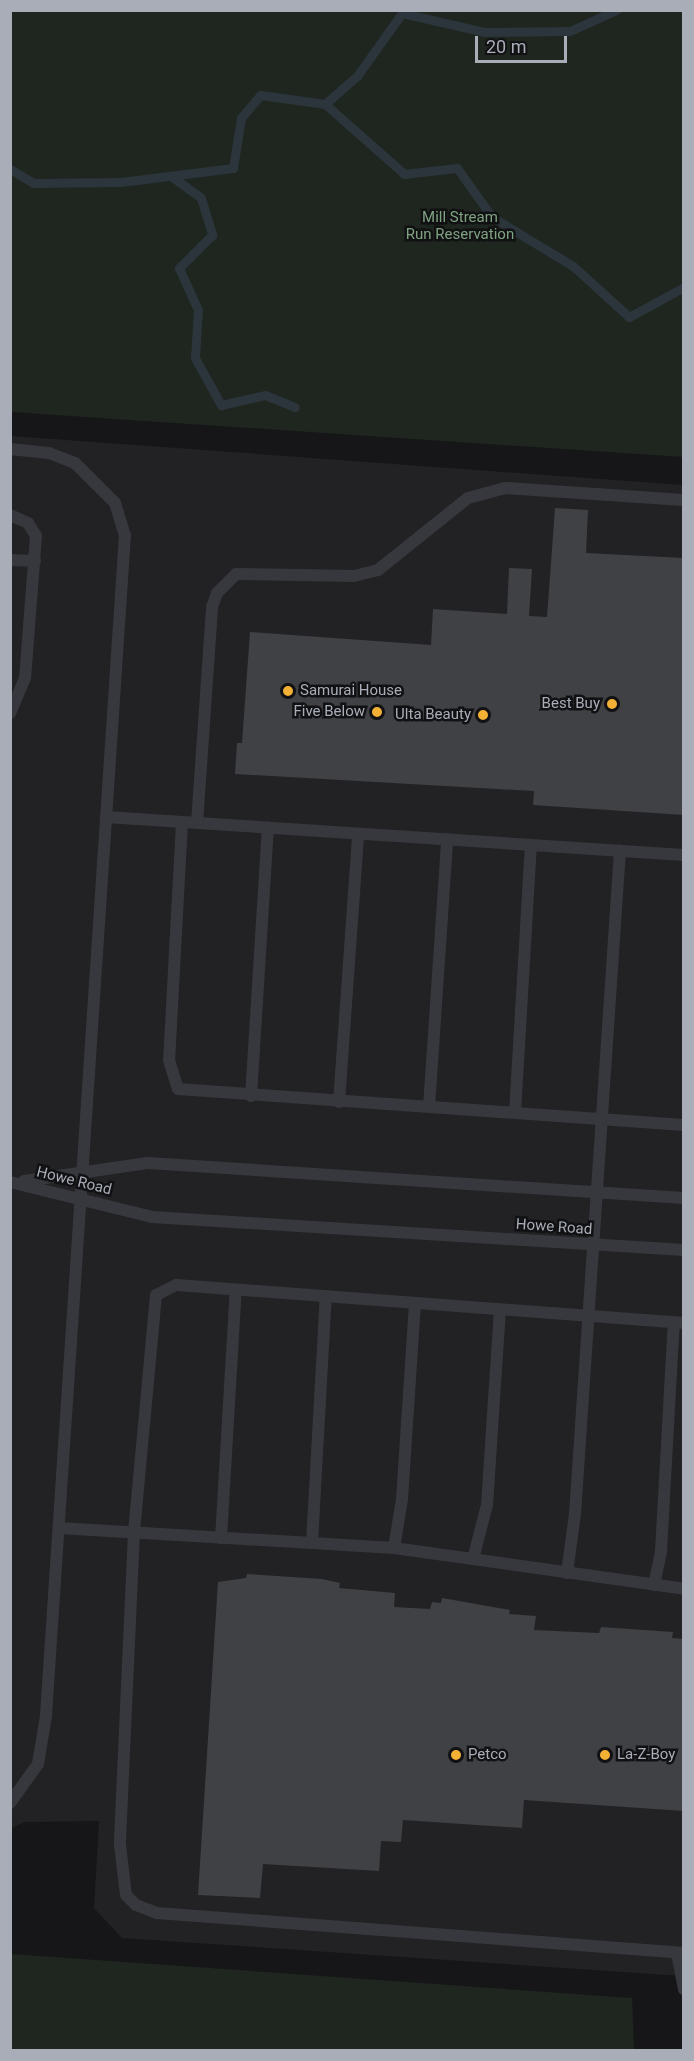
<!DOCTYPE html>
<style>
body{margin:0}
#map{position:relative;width:694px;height:2061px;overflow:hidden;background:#161618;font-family:Roboto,sans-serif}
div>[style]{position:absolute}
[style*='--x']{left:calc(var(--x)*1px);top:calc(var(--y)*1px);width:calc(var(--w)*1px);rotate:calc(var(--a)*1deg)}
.built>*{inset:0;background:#222225}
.green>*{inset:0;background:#1e261f}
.stream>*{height:9px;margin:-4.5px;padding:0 4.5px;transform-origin:4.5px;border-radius:4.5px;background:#2c353c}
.building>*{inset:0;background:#404145}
.service>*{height:12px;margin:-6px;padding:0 6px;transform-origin:6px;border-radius:6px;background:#37383d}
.dots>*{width:16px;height:16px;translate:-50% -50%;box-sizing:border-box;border:3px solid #111113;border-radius:50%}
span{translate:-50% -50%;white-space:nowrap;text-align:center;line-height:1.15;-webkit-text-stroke:5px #111113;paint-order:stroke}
.park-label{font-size:15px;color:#7fa381}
.poi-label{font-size:15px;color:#a8adb8}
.left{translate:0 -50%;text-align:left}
.right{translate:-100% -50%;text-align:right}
.street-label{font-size:15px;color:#a8adb8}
.frame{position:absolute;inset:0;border:12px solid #a8adb8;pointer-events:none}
.scale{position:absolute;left:475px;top:36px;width:92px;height:27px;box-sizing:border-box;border:3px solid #a8adb8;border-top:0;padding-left:8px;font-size:18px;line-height:21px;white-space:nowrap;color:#a8adb8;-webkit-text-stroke:4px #111113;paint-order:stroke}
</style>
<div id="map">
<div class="built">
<div style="clip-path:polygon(11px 436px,683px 485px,683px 1976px,122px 1938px,94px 1908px,99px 1821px,25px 1822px,11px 1828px)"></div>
</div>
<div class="green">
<div style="clip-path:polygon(10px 11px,683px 11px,683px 457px,11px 412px)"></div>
<div style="clip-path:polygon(11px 1954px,632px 1998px,634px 2050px,11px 2050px)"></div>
</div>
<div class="stream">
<div style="--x:325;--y:104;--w:106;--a:41.5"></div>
<div style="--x:404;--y:174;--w:53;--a:-6.5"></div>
<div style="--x:457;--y:168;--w:60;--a:54.5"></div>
<div style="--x:492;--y:217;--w:95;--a:31.2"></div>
<div style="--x:573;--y:266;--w:76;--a:42.3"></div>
<div style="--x:629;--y:317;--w:63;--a:-28.6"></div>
<div style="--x:10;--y:169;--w:27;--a:31"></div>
<div style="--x:33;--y:183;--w:88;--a:-0.7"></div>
<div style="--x:121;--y:182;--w:113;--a:-7.1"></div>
<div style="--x:233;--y:168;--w:51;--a:-80.9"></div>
<div style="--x:241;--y:118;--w:30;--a:-50"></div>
<div style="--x:260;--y:95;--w:66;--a:7.9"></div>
<div style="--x:325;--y:104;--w:43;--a:-41.2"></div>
<div style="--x:357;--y:76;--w:77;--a:-54.5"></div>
<div style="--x:402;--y:13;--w:84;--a:13"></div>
<div style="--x:484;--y:32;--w:86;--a:-0.7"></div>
<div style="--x:570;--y:31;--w:51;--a:-24.5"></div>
<div style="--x:171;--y:176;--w:37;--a:36"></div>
<div style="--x:201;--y:198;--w:39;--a:73"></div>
<div style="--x:212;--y:235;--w:47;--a:135"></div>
<div style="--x:179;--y:268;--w:46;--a:65.7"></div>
<div style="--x:198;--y:310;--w:48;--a:93.6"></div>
<div style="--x:195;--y:358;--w:54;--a:61"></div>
<div style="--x:221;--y:405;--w:45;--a:-12.8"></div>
<div style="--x:265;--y:395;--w:32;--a:22"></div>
</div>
<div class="building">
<div style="clip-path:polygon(555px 508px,588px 510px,586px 553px,684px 558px,684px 815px,533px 805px,534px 791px,235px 774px,237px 743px,242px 743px,250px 632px,431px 645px,433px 609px,507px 614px,509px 568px,532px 569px,529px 616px,547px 617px)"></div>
<div style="clip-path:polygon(247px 1574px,322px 1579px,340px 1583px,339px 1588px,395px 1593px,394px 1607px,430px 1609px,432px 1602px,441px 1603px,442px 1598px,510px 1610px,509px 1614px,536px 1616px,534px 1630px,599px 1633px,601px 1627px,673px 1632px,672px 1638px,684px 1639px,684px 1811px,524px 1800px,522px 1828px,403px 1820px,401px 1842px,381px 1841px,379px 1871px,263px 1864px,260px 1898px,198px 1895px,218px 1582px,246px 1578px)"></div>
</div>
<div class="service">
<div style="--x:10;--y:449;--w:39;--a:6"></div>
<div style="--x:49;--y:453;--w:28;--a:21"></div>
<div style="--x:75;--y:463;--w:57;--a:45"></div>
<div style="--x:115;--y:503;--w:34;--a:73"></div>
<div style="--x:125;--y:535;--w:1184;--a:93.83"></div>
<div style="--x:46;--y:1716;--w:49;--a:99.5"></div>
<div style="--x:38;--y:1764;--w:48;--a:125.7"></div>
<div style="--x:10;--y:515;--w:20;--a:24"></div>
<div style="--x:28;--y:523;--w:15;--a:58"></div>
<div style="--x:36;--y:536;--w:142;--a:94.4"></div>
<div style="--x:25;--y:678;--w:38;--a:113"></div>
<div style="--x:10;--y:560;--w:25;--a:2"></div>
<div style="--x:106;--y:817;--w:579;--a:3.76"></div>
<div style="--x:182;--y:822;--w:238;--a:93.1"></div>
<div style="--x:169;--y:1060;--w:30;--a:73"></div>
<div style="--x:178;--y:1089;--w:507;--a:4.07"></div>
<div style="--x:197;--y:823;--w:217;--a:-86"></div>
<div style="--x:212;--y:607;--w:15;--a:-70"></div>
<div style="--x:217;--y:593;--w:27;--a:-45"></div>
<div style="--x:236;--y:574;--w:118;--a:1"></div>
<div style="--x:354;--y:576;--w:25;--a:-14"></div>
<div style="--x:378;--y:570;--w:115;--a:-38.7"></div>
<div style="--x:468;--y:498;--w:39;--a:-15"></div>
<div style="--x:506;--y:488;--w:178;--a:3.9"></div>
<div style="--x:251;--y:1096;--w:269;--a:-86.4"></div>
<div style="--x:339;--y:1102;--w:269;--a:-85.9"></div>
<div style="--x:429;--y:1107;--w:268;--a:-86.1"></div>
<div style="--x:515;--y:1113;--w:268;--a:-86.6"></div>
<div style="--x:24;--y:1181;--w:125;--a:-8.3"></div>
<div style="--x:148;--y:1163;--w:537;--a:3.74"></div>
<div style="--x:10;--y:1182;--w:146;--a:13.8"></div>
<div style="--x:152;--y:1217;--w:533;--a:3.55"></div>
<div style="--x:684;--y:1323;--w:509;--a:-175.72"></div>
<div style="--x:176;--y:1285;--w:22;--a:153"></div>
<div style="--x:156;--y:1295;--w:238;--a:95.3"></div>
<div style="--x:134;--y:1532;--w:313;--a:92.6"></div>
<div style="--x:120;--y:1845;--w:50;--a:83.2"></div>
<div style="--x:126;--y:1895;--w:14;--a:45"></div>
<div style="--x:136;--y:1905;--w:22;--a:21"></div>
<div style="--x:157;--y:1913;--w:529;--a:4.34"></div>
<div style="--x:59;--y:1528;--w:336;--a:3.4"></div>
<div style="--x:394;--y:1548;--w:293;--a:8"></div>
<div style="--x:221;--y:1538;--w:249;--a:-86.6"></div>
<div style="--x:312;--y:1543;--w:247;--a:-86.8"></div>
<div style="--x:394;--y:1548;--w:50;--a:-80.7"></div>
<div style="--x:402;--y:1499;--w:196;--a:-86.2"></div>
<div style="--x:473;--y:1559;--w:56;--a:-75.5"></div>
<div style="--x:487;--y:1505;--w:196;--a:-86.2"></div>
<div style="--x:567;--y:1573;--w:60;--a:-82.3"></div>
<div style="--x:575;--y:1514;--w:665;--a:-86.12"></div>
<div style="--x:654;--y:1585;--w:35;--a:-78"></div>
<div style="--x:661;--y:1551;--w:229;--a:-86.8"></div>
<div style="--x:677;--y:1953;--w:37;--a:79"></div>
</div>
<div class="dots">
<div style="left:288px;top:691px;background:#f2b134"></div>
<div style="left:612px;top:704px;background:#f2b134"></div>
<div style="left:377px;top:712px;background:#f2b134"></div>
<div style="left:483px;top:715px;background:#f2b134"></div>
<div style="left:456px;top:1755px;background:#f2b134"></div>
<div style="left:605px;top:1755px;background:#f2b134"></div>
</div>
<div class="park-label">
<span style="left:460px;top:226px">Mill Stream<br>Run Reservation</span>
</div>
<div class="poi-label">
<span class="left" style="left:300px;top:691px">Samurai House</span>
<span class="right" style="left:600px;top:704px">Best Buy</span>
<span class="right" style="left:365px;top:712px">Five Below</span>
<span class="right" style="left:471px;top:715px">Ulta Beauty</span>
<span class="left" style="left:468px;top:1755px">Petco</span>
<span class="left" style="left:617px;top:1755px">La-Z-Boy</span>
</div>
<div class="street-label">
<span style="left:74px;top:1181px;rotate:14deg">Howe Road</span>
<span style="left:554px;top:1227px;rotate:4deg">Howe Road</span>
</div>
<div class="frame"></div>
<div class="scale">20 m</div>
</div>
